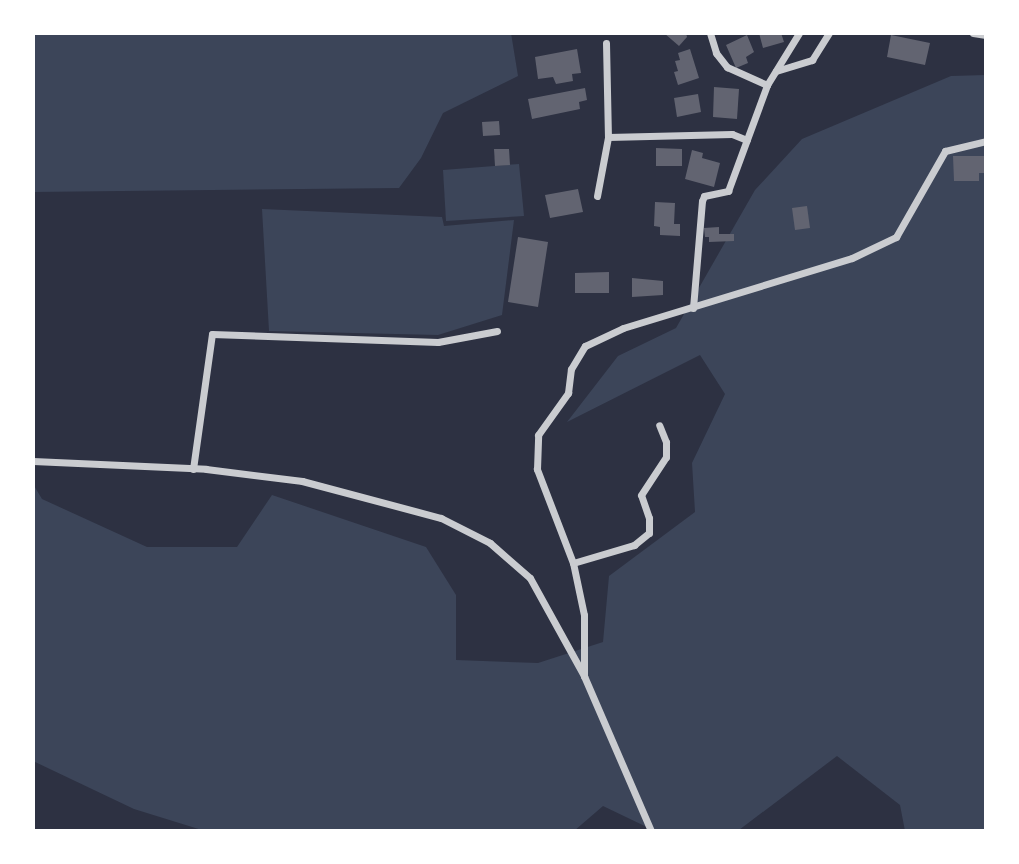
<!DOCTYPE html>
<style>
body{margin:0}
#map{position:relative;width:1019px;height:864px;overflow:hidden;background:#2d3142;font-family:Ubuntu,sans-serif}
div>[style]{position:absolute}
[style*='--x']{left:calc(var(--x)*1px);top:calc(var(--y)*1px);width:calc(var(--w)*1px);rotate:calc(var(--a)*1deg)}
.green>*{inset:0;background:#3c4559}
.building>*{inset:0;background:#626471}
.minor>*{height:7px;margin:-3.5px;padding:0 3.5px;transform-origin:3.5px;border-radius:3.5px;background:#caccd0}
span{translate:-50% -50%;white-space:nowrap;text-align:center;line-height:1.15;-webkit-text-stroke:6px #fff;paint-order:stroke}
.frame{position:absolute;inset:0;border:35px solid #fff;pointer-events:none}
</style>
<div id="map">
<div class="green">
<div style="clip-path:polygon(33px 33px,511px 33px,518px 76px,443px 113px,421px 158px,399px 188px,33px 192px)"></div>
<div style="clip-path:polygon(986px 75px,986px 831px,905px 831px,900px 805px,837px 756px,739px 830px,653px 830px,603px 806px,574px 831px,205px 831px,134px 809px,33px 761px,33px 484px,42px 499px,147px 547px,237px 547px,272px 495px,426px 547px,456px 595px,456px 660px,538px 663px,603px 642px,609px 576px,695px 512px,692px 463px,725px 394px,700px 355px,567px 422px,618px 356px,676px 328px,755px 190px,802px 139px,951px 76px)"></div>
<div style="clip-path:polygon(519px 164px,524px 216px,446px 221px,443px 170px)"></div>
<div style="clip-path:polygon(262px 209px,442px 217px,444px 226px,514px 220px,502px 315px,438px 335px,269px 331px)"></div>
</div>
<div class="building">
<div style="clip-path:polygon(664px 33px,686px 33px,687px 37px,679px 46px)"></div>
<div style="clip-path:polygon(759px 33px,781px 33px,784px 42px,763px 48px)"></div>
<div style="clip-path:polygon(747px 35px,754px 52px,746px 57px,748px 63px,736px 68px,726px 45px)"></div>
<div style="clip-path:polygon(891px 35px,930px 43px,925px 65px,887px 57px)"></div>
<div style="clip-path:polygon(577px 49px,581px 73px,572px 74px,573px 81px,556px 84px,553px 77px,538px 79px,535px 57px)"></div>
<div style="clip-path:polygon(690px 49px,699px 78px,678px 85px,674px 72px,678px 71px,675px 61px,680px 60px,678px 53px)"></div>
<div style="clip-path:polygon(714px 87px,739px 89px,737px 119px,713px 117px)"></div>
<div style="clip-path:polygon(585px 88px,587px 100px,579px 102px,580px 109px,532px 119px,528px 99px)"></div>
<div style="clip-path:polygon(698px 94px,701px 112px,677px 117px,674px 98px)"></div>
<div style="clip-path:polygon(499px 121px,500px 135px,483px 136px,482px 122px)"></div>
<div style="clip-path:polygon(656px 148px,682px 149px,682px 166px,656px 166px)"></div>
<div style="clip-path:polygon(494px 149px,509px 149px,510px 165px,495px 166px)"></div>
<div style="clip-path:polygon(692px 150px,703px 153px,702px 158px,720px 163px,714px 187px,685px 179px)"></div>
<div style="clip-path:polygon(953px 156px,986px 156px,986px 173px,979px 173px,979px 181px,954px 181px)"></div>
<div style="clip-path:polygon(578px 189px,583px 212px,550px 218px,545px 195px)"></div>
<div style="clip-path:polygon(655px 202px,675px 203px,674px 224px,680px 224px,680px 236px,660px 235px,660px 227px,654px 226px)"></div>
<div style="clip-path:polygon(807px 206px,810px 228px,795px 230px,792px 208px)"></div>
<div style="clip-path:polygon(719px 227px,719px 234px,734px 234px,734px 241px,709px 242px,709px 237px,705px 237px,704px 228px)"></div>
<div style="clip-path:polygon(518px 237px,548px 242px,538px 307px,508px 302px)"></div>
<div style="clip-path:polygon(609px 272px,609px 293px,575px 293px,575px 273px)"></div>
<div style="clip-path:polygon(632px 278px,663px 281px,663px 295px,632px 297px)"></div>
</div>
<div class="minor">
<div style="--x:710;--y:33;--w:21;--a:73"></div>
<div style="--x:716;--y:53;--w:18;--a:52"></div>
<div style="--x:727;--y:67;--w:44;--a:24.2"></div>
<div style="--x:973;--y:33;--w:13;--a:9"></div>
<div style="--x:606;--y:43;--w:94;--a:88.8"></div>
<div style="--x:608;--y:137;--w:124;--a:-1.4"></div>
<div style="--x:732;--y:134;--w:16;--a:22"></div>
<div style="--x:776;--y:71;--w:38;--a:-17"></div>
<div style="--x:812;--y:60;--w:32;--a:-58"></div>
<div style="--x:597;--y:196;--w:60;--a:-79.4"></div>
<div style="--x:693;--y:308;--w:107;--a:-85.2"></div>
<div style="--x:702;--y:201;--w:5;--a:-68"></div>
<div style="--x:704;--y:196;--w:25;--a:-12"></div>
<div style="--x:728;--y:191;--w:113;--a:-69.8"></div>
<div style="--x:767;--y:85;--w:61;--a:-58.4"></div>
<div style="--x:33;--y:461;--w:173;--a:2.6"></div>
<div style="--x:206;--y:469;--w:97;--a:7.1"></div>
<div style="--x:302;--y:481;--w:144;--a:14.9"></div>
<div style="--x:441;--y:518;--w:55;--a:27"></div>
<div style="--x:490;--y:543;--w:53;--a:41.2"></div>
<div style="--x:530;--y:578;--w:112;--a:61.1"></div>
<div style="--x:584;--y:676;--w:169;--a:66.6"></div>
<div style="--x:193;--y:469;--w:136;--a:-82"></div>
<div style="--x:212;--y:334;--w:226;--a:2"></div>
<div style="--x:438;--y:342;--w:60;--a:-10.6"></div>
<div style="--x:573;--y:563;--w:64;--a:-16.4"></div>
<div style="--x:634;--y:545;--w:19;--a:-39"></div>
<div style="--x:649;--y:533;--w:15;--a:-90"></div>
<div style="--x:649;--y:518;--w:24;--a:-109"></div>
<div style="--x:641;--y:495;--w:45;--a:-56.7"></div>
<div style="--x:666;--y:457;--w:15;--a:-90"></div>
<div style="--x:666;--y:442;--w:18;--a:-112"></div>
<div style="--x:584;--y:676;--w:61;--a:-90"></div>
<div style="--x:584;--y:615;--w:53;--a:-101.9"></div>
<div style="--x:573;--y:563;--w:101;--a:-111"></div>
<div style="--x:537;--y:469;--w:34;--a:-88"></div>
<div style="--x:538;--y:435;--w:52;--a:-54.5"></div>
<div style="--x:568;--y:393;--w:24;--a:-83"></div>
<div style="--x:571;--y:369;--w:27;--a:-59"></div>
<div style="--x:585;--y:346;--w:42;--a:-25.3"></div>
<div style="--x:623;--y:328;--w:239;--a:-17"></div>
<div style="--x:852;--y:258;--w:49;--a:-25.5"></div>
<div style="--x:896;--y:237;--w:99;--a:-60.3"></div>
<div style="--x:945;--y:151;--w:42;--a:-13.7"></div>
</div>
<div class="frame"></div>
</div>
